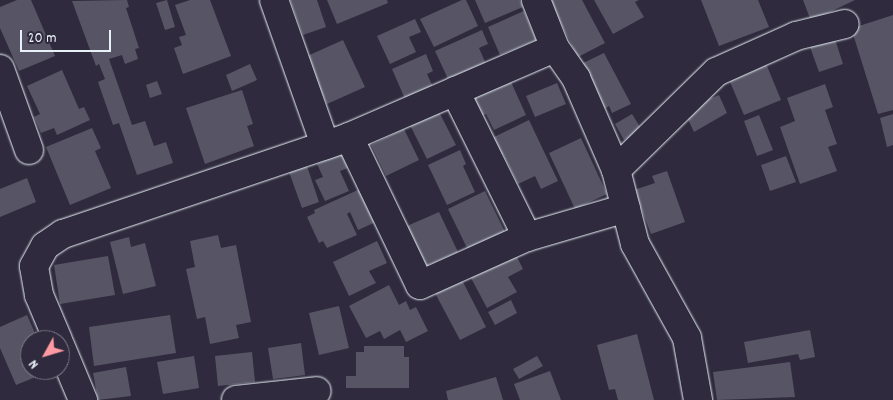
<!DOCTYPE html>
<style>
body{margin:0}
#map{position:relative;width:893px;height:400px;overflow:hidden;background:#2f2a3d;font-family:Dekko,sans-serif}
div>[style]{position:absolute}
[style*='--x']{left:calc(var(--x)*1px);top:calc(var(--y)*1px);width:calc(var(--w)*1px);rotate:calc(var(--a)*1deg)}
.building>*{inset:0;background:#575565}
.roads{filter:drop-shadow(0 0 1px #e8f1f8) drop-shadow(0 0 1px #e8f1f8)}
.minor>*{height:28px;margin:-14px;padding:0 14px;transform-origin:14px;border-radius:14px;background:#2f2a3d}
span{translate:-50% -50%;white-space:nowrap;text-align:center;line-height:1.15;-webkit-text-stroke:5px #2f2a3d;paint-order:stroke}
.north{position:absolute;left:20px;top:330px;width:50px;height:50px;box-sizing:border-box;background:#2f2a3d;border:1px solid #797a88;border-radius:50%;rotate:231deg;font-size:14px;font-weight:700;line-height:20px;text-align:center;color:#e8f1f8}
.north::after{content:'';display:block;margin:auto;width:18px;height:22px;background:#ff9aa2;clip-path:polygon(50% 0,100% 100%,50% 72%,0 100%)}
.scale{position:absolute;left:20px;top:30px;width:91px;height:22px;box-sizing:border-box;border:2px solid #e8f1f8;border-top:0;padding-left:6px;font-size:15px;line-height:18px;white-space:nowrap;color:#e8f1f8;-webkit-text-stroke:4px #2f2a3d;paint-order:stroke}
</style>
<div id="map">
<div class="building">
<div style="clip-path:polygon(17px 0,31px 0,55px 56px,19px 71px,0 28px,0 7px)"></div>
<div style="clip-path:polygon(127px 0,129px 7px,126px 8px,139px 48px,135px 49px,138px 59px,125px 64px,122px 55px,109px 59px,132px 125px,145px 121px,154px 146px,166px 142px,173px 163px,137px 175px,119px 123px,113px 125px,98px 82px,105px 79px,99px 64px,96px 66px,72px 1px)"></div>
<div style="clip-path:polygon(167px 0,175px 27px,165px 30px,156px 3px)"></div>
<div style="clip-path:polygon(190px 0,210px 0,231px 56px,183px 74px,174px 48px,182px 45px,179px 37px,186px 35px,175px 5px)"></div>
<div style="clip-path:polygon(290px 0,317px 0,326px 27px,303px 35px)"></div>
<div style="clip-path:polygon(327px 0,387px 0,388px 3px,337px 24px)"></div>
<div style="clip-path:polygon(462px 0,466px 0,478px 26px,434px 47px,420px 19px)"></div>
<div style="clip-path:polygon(475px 0,520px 0,523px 7px,485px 23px)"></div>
<div style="clip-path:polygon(549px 0,582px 0,605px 43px,578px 57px)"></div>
<div style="clip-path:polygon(594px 0,639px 0,635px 2px,644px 17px,613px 34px)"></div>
<div style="clip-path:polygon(701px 0,758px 0,769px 27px,719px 46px)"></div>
<div style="clip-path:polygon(803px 0,855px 0,811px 21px)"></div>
<div style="clip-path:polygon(524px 11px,536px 40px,500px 55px,488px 27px)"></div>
<div style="clip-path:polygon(893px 15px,893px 110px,878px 114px,853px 34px,859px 26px)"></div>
<div style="clip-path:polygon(415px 19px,421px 32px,409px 37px,416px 52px,390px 64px,377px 36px)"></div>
<div style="clip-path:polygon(482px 30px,488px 44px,479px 48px,486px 64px,449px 81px,435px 51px)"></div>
<div style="clip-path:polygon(834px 36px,843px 64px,819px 72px,809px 44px)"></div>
<div style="clip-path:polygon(343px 40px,365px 87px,327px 104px,305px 57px)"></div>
<div style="clip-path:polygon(604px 53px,631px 104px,612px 113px,609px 106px,604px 109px,581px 64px)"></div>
<div style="clip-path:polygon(426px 54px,433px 71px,427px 74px,433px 87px,405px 99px,392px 69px)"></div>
<div style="clip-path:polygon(765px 61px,781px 100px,744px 115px,728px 77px)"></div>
<div style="clip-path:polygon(250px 64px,257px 80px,232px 91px,226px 75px)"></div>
<div style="clip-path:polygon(62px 70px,79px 109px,84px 107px,90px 120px,57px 135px,54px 128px,41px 133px,34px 117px,40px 114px,27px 86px)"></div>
<div style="clip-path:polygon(157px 81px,162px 94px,150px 98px,146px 85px)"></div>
<div style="clip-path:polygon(511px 82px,526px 115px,494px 130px,486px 114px,480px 116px,472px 99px)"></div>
<div style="clip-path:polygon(557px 83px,566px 104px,535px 117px,526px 96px)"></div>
<div style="clip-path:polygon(825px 84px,833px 107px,825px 110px,837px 144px,828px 147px,837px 171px,800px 184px,780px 127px,795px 121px,787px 98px)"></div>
<div style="clip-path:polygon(242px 90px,253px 124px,247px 126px,254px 146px,205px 164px,186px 108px)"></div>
<div style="clip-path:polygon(719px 95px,727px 113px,694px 132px,686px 115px,698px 110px,697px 104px)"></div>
<div style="clip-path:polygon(438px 110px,456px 145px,427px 159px,410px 125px)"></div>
<div style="clip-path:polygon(632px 114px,642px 130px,624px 140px,615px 124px)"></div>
<div style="clip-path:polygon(893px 114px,893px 145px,887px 147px,880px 118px)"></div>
<div style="clip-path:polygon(759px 115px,773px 150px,757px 156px,744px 121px)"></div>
<div style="clip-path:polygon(529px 120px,558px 181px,541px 189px,535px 176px,518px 184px,503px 154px,498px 156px,490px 139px)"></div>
<div style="clip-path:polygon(92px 128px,101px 148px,95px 151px,111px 188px,70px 205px,46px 147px)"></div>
<div style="clip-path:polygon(404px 129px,419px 160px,386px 176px,371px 145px)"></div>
<div style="clip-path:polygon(581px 138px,607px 194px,575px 209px,549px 153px)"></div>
<div style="clip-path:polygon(460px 150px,466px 164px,463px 166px,475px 192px,447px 205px,428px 165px)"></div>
<div style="clip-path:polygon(341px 153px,348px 168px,340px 171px,349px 191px,325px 201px,315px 180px,323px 177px,317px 164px)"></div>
<div style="clip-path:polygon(786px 156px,796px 182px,770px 191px,761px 165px)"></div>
<div style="clip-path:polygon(307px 166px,319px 202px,302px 208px,289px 172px)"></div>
<div style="clip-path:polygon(667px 171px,685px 222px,651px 234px,634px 190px,655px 183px,652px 176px)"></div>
<div style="clip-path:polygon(27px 178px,36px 202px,0 217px,0 189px)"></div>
<div style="clip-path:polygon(360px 189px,378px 221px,358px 230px,350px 212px,347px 214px,357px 235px,327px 248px,323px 241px,319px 243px,307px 217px,315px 213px,314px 210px)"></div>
<div style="clip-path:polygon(485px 191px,505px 232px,468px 250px,448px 209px)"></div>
<div style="clip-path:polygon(439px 212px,458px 252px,426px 266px,407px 226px)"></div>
<div style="clip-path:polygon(218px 235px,221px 248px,236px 245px,251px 322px,236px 325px,239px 338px,210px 344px,205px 317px,197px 319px,186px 269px,195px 267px,190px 241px)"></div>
<div style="clip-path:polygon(129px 237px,131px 247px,145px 243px,156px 286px,123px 294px,110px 242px)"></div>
<div style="clip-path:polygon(377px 241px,387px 263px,369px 271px,376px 283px,349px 296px,333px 262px)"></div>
<div style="clip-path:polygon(515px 253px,523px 269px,508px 277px,517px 292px,487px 308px,470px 276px)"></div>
<div style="clip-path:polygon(108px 256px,115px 295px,60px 304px,54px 265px)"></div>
<div style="clip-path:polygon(462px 280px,486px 327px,460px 340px,435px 293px)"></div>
<div style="clip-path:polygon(389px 285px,399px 305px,406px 301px,410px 310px,416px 307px,428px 331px,406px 342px,400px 330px,384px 339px,380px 331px,366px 338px,349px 306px)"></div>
<div style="clip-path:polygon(511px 300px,517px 313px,495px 325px,488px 312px)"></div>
<div style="clip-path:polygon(339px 306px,349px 348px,319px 355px,309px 313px)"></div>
<div style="clip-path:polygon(27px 315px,38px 340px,30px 340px,30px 370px,53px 370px,16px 385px,0 348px,0 327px)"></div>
<div style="clip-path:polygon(170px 315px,176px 353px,94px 366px,89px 327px)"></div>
<div style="clip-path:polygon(810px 330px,815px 357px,800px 360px,798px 354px,748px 363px,744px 342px)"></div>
<div style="clip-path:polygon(637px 334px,654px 400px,618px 400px,615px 389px,609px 390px,597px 345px)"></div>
<div style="clip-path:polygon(301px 343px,305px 375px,273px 379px,268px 348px)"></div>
<div style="clip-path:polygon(364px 346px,404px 346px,404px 357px,409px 357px,409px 388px,346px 388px,346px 376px,356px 376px,356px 352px,364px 352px)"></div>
<div style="clip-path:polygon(252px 352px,255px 382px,218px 386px,215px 356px)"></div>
<div style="clip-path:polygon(194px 356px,199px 388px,163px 394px,157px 362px)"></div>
<div style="clip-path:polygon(537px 356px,543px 366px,519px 379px,513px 369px)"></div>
<div style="clip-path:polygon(790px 362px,795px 397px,717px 400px,713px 372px)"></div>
<div style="clip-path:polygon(126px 367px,131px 396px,98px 400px,93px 373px)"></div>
<div style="clip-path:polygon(550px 371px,561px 400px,520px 400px,514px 384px)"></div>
<div style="clip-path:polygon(496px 377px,503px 400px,448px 400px,446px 391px)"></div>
</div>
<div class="roads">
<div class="minor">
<div style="--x:274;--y:0;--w:154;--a:70.6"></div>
<div style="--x:536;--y:0;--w:52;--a:68.4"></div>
<div style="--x:555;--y:48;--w:37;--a:55"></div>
<div style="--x:576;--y:78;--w:100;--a:66.5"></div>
<div style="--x:616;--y:170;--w:76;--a:75.6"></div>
<div style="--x:635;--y:244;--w:107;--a:61"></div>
<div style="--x:687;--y:338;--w:63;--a:79.9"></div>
<div style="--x:0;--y:69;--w:86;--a:70.3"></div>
<div style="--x:455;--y:91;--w:163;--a:63.7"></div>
<div style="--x:349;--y:137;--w:164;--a:64.4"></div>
<div style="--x:420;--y:285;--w:117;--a:-24.2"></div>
<div style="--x:527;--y:237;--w:103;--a:-16.3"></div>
<div style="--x:616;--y:170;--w:140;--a:-44.4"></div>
<div style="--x:716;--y:72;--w:88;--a:-24.2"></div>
<div style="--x:796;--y:36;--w:50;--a:-13.8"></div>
<div style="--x:58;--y:340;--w:49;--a:-112.9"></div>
<div style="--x:39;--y:295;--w:29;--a:-100"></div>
<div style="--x:34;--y:266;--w:23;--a:-61"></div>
<div style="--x:45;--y:246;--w:22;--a:-34"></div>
<div style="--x:63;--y:234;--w:302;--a:-18.7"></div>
<div style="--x:349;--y:137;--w:224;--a:-23.4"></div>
<div style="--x:60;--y:345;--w:60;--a:67.3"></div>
<div style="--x:236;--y:400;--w:81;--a:-6.3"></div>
</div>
</div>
<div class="north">N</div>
<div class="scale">20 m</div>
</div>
